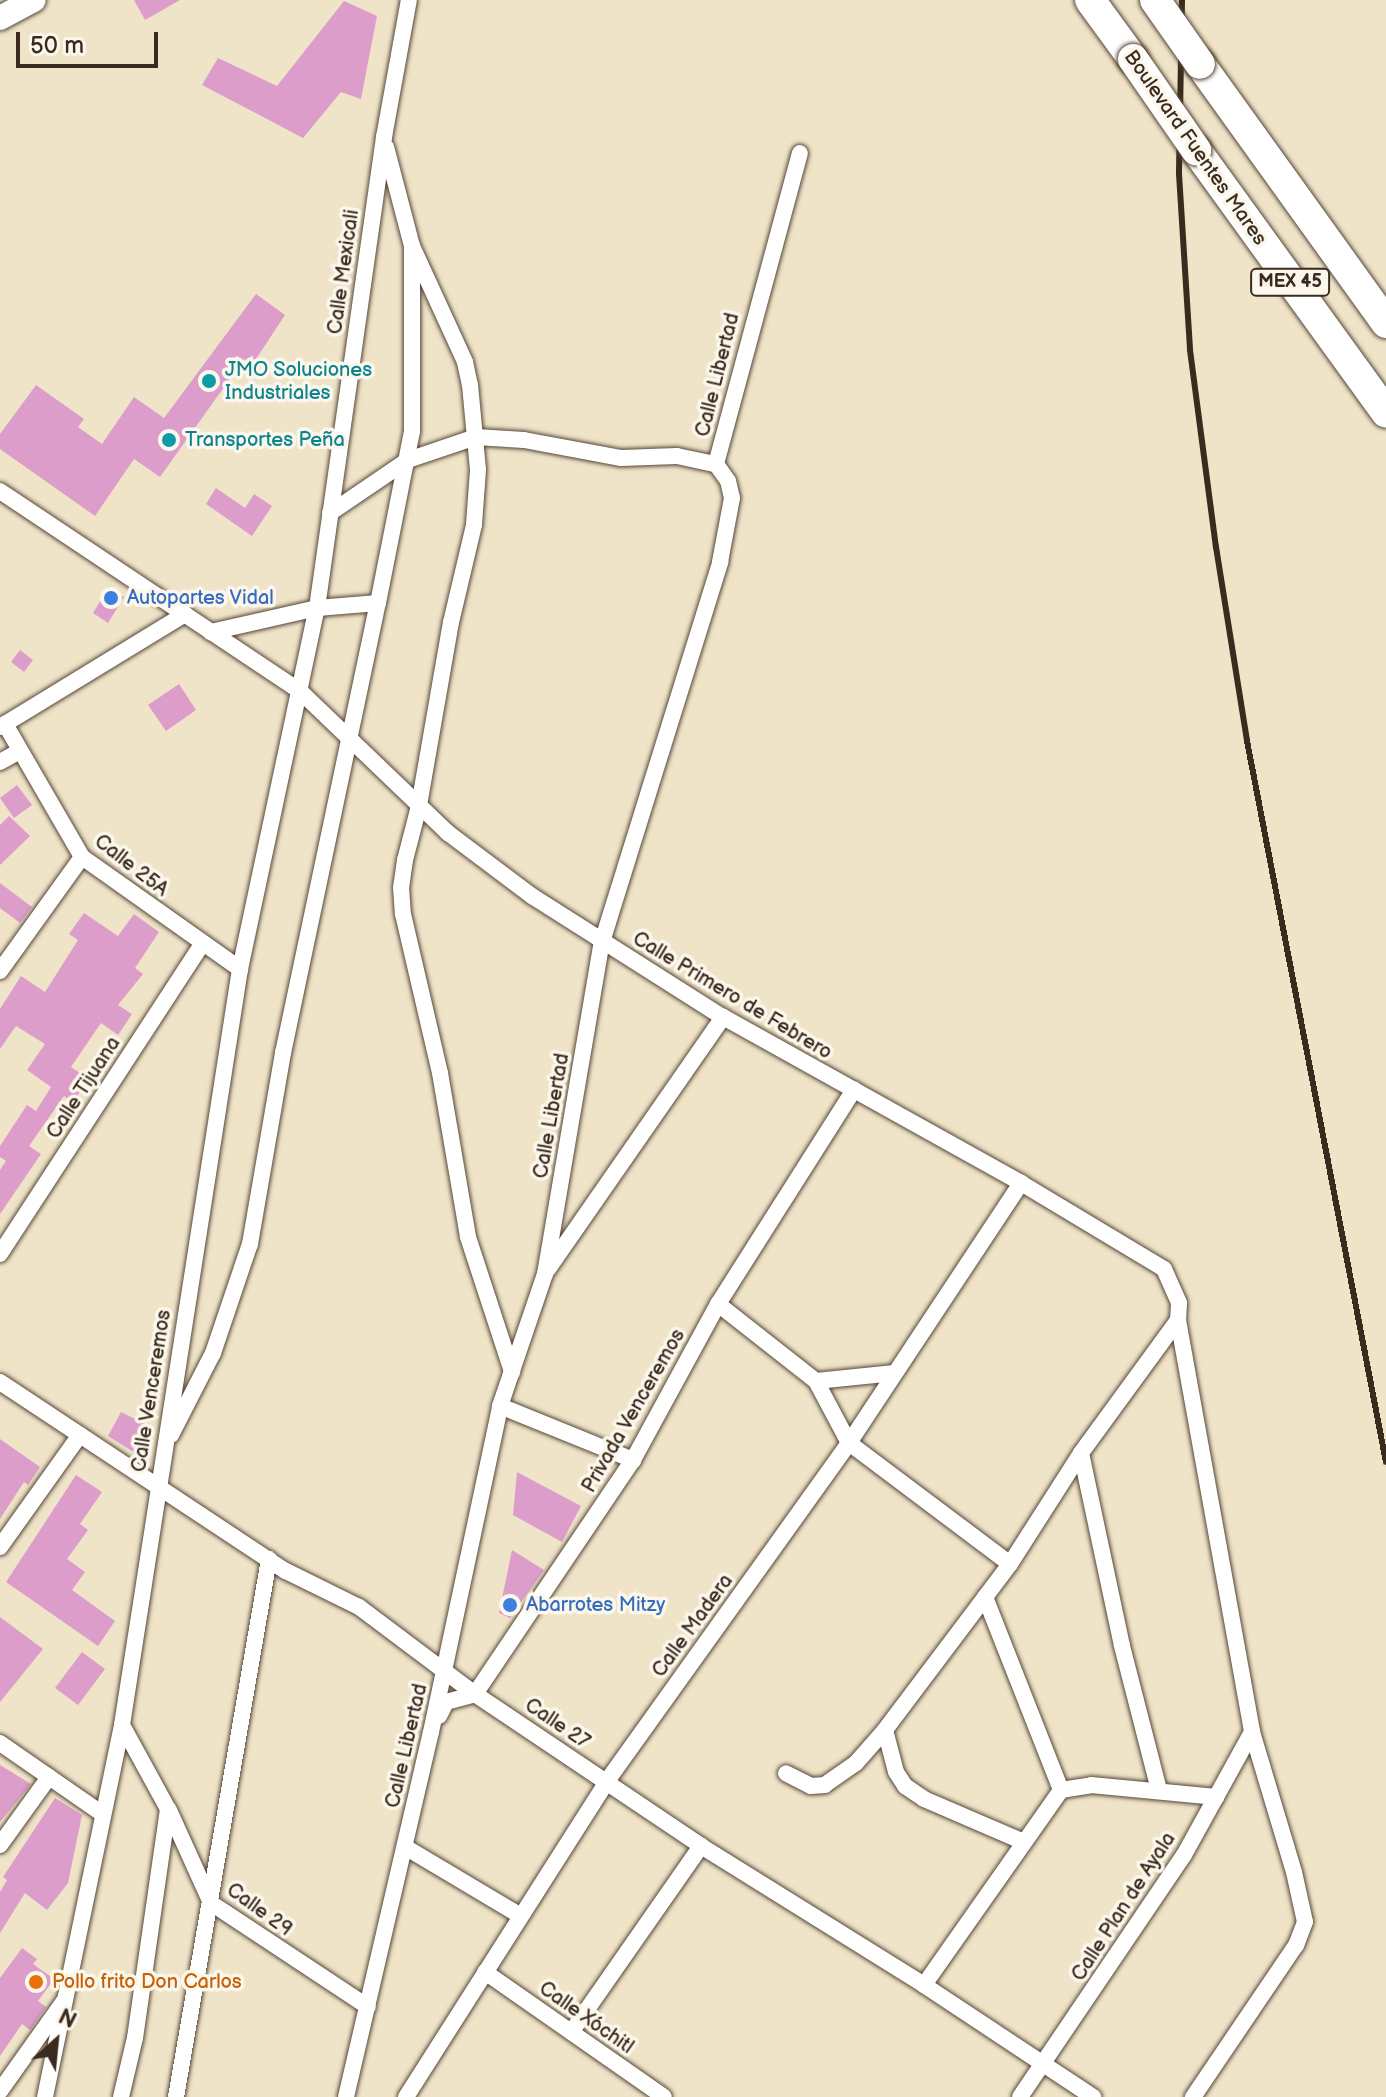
<!DOCTYPE html>
<meta charset="utf-8">
<style>
body{margin:0}
#map{position:relative;width:1386px;height:2097px;overflow:hidden;background:#efe4c8;font-family:"Balsamiq Sans",sans-serif}
div>[style]{position:absolute}
[style*='--x']{left:calc(var(--x)*1px);top:calc(var(--y)*1px);width:calc(var(--w)*1px);rotate:calc(var(--a)*1deg)}
.building>*{inset:0;background:#dd9dcb}
.roads{filter:drop-shadow(0 0 2px #564638) drop-shadow(0 0 2px #564638)}
.street>*{height:16px;margin:-8px;padding:0 8px;transform-origin:8px;border-radius:8px;background:#fff}
.secondary>*{height:24px;margin:-12px;padding:0 12px;transform-origin:12px;border-radius:12px;background:#fff}
.highway>*{height:30px;margin:-15px;padding:0 15px;transform-origin:15px;border-radius:15px;background:#fff}
.rail>*{height:6px;margin:-3px;padding:0 3px;transform-origin:3px;border-radius:3px;background:#3b2a1e}
.bridges{filter:drop-shadow(0 0 2px #564638) drop-shadow(0 0 2px #564638)}
.highway-bridge>*{height:30px;margin:-15px;padding:0 15px;transform-origin:15px;border-radius:15px;background:#fff}
.dots>*{width:22px;height:22px;translate:-50% -50%;box-sizing:border-box;border:4px solid #fbf7ec;border-radius:50%}
span{translate:-50% -50%;white-space:nowrap;text-align:center;line-height:1.15;-webkit-text-stroke:7px #fbf7ec;paint-order:stroke}
.shield-label span{padding:2px 6px;background:#fbf7ec;border:2px solid;border-radius:6px;-webkit-text-stroke-width:0}
.shield-label{font-size:18px;color:#3b2a1e;font-weight:700}
.street-label{font-size:20px;color:#3b2a1e}
.culture-label{font-size:20px;color:#0d838f}
.left{translate:0 -50%;text-align:left}
.shop-label{font-size:20px;color:#366cbe}
.food-label{font-size:20px;color:#c56008}
.north{position:absolute;left:16px;top:2001px;width:80px;height:80px;-webkit-text-stroke:6px #fbf7ec;paint-order:stroke;rotate:27deg;font-size:22px;font-weight:700;line-height:32px;text-align:center;color:#3b2a1e}
.north::after{content:'';display:block;margin:auto;width:28px;height:36px;background:#3b2a1e;clip-path:polygon(50% 0,100% 100%,50% 72%,0 100%)}
.scale{position:absolute;left:16px;top:32px;width:142px;height:36px;box-sizing:border-box;border:4px solid #3b2a1e;border-top:0;padding-left:10px;font-size:24px;line-height:28px;white-space:nowrap;color:#3b2a1e;-webkit-text-stroke:6px #fbf7ec;paint-order:stroke}
</style>
<div id="map">
<div class="building">
<div style="clip-path:polygon(134px 0,180px 0,145px 20px)"></div>
<div style="clip-path:polygon(344px 1px,377px 16px,361px 99px,341px 92px,303px 138px,202px 85px,218px 58px,277px 86px)"></div>
<div style="clip-path:polygon(256px 294px,285px 315px,252px 365px,244px 359px,160px 477px,134px 459px,95px 516px,0 449px,0 434px,36px 385px,84px 419px,78px 427px,102px 444px,134px 397px,164px 418px)"></div>
<div style="clip-path:polygon(216px 488px,245px 508px,254px 494px,272px 506px,252px 536px,206px 504px)"></div>
<div style="clip-path:polygon(109px 587px,124px 597px,108px 623px,93px 613px)"></div>
<div style="clip-path:polygon(20px 650px,33px 660px,24px 672px,11px 662px)"></div>
<div style="clip-path:polygon(179px 684px,196px 710px,166px 731px,148px 705px)"></div>
<div style="clip-path:polygon(17px 785px,32px 805px,14px 818px,0 798px)"></div>
<div style="clip-path:polygon(9px 816px,30px 836px,0 865px,0 825px)"></div>
<div style="clip-path:polygon(0 883px,32px 907px,20px 923px,0 908px)"></div>
<div style="clip-path:polygon(84px 913px,118px 936px,134px 914px,159px 932px,135px 968px,143px 974px,118px 1005px,132px 1014px,118px 1035px,101px 1023px,71px 1067px,89px 1079px,73px 1102px,64px 1096px,29px 1146px,41px 1154px,0 1214px,0 1170px,6px 1161px,0 1157px,0 1146px,27px 1105px,36px 1111px,51px 1087px,27px 1070px,45px 1044px,16px 1026px,0 1049px,0 1009px,21px 976px,45px 992px,78px 940px,69px 934px)"></div>
<div style="clip-path:polygon(121px 1412px,147px 1425px,140px 1456px,108px 1436px)"></div>
<div style="clip-path:polygon(0 1439px,40px 1467px,28px 1485px,24px 1482px,0 1519px)"></div>
<div style="clip-path:polygon(517px 1472px,581px 1506px,562px 1542px,513px 1515px)"></div>
<div style="clip-path:polygon(76px 1475px,102px 1492px,80px 1524px,88px 1530px,67px 1559px,85px 1572px,72px 1590px,115px 1621px,98px 1646px,6px 1582px)"></div>
<div style="clip-path:polygon(512px 1550px,544px 1570px,510px 1618px,499px 1613px)"></div>
<div style="clip-path:polygon(0 1617px,43px 1649px,0 1702px)"></div>
<div style="clip-path:polygon(82px 1652px,105px 1669px,78px 1705px,55px 1688px)"></div>
<div style="clip-path:polygon(0 1765px,31px 1784px,0 1822px)"></div>
<div style="clip-path:polygon(55px 1798px,82px 1815px,68px 1883px,47px 1910px,25px 1893px,0 1933px,0 1892px,7px 1880px,3px 1877px)"></div>
<div style="clip-path:polygon(22px 1948px,37px 1959px,33px 1964px,54px 1979px,38px 2001px,46px 2007px,30px 2030px,22px 2024px,0 2056px,0 1978px)"></div>
</div>
<div class="roads">
<div class="street">
<div style="--x:412;--y:246;--w:128;--a:65.4"></div>
<div style="--x:465;--y:362;--w:24;--a:78"></div>
<div style="--x:470;--y:385;--w:85;--a:84.6"></div>
<div style="--x:478;--y:470;--w:55;--a:94.2"></div>
<div style="--x:474;--y:525;--w:100;--a:103.3"></div>
<div style="--x:451;--y:622;--w:187;--a:99.9"></div>
<div style="--x:419;--y:806;--w:56;--a:104.5"></div>
<div style="--x:405;--y:860;--w:27;--a:98"></div>
<div style="--x:401;--y:887;--w:27;--a:86"></div>
<div style="--x:403;--y:914;--w:163;--a:76.9"></div>
<div style="--x:440;--y:1073;--w:166;--a:80.3"></div>
<div style="--x:468;--y:1237;--w:142;--a:71.9"></div>
<div style="--x:0;--y:491;--w:362;--a:33.7"></div>
<div style="--x:301;--y:692;--w:204;--a:43.8"></div>
<div style="--x:448;--y:833;--w:105;--a:36.9"></div>
<div style="--x:532;--y:896;--w:226;--a:32.4"></div>
<div style="--x:723;--y:1017;--w:341;--a:29.1"></div>
<div style="--x:1021;--y:1183;--w:167;--a:31"></div>
<div style="--x:1164;--y:1269;--w:37;--a:66"></div>
<div style="--x:1179;--y:1303;--w:17;--a:93"></div>
<div style="--x:1178;--y:1320;--w:165;--a:126.1"></div>
<div style="--x:1081;--y:1453;--w:132;--a:122.6"></div>
<div style="--x:1010;--y:1564;--w:208;--a:127"></div>
<div style="--x:885;--y:1730;--w:44;--a:131.3"></div>
<div style="--x:856;--y:1763;--w:38;--a:145"></div>
<div style="--x:825;--y:1785;--w:14;--a:176"></div>
<div style="--x:811;--y:1786;--w:28;--a:-153"></div>
<div style="--x:330;--y:513;--w:94;--a:-34.2"></div>
<div style="--x:408;--y:460;--w:72;--a:-18.7"></div>
<div style="--x:476;--y:437;--w:48;--a:3.6"></div>
<div style="--x:524;--y:440;--w:99;--a:10.5"></div>
<div style="--x:621;--y:458;--w:56;--a:-2"></div>
<div style="--x:677;--y:456;--w:40;--a:12"></div>
<div style="--x:378;--y:603;--w:174;--a:-78.8"></div>
<div style="--x:412;--y:432;--w:186;--a:-90"></div>
<div style="--x:412;--y:246;--w:102;--a:-104.7"></div>
<div style="--x:5;--y:724;--w:154;--a:59.9"></div>
<div style="--x:82;--y:857;--w:194;--a:35.3"></div>
<div style="--x:0;--y:727;--w:217;--a:-31.4"></div>
<div style="--x:0;--y:762;--w:23;--a:-29"></div>
<div style="--x:0;--y:971;--w:140;--a:-54.3"></div>
<div style="--x:0;--y:1254;--w:370;--a:-56.9"></div>
<div style="--x:548;--y:1269;--w:307;--a:-55.2"></div>
<div style="--x:718;--y:1304;--w:125;--a:38.2"></div>
<div style="--x:816;--y:1381;--w:70;--a:62"></div>
<div style="--x:849;--y:1443;--w:201;--a:36.9"></div>
<div style="--x:1178;--y:1320;--w:419;--a:79.8"></div>
<div style="--x:1252;--y:1732;--w:146;--a:73.3"></div>
<div style="--x:1294;--y:1872;--w:51;--a:77.6"></div>
<div style="--x:1305;--y:1922;--w:25;--a:111"></div>
<div style="--x:1296;--y:1945;--w:184;--a:124.1"></div>
<div style="--x:816;--y:1381;--w:79;--a:-5.8"></div>
<div style="--x:0;--y:1382;--w:343;--a:33.5"></div>
<div style="--x:286;--y:1571;--w:81;--a:26.3"></div>
<div style="--x:359;--y:1607;--w:145;--a:36.9"></div>
<div style="--x:475;--y:1694;--w:272;--a:33.9"></div>
<div style="--x:701;--y:1846;--w:263;--a:31.9"></div>
<div style="--x:924;--y:1985;--w:203;--a:33.5"></div>
<div style="--x:500;--y:1406;--w:144;--a:22.1"></div>
<div style="--x:171;--y:1435;--w:92;--a:-62.9"></div>
<div style="--x:213;--y:1353;--w:115;--a:-71.3"></div>
<div style="--x:250;--y:1244;--w:194;--a:-80.2"></div>
<div style="--x:283;--y:1053;--w:460;--a:-78.1"></div>
<div style="--x:378;--y:603;--w:61;--a:175.3"></div>
<div style="--x:317;--y:608;--w:109;--a:167.2"></div>
<div style="--x:1081;--y:1453;--w:197;--a:78"></div>
<div style="--x:1122;--y:1646;--w:149;--a:75.6"></div>
<div style="--x:0;--y:1547;--w:138;--a:-54.5"></div>
<div style="--x:985;--y:1597;--w:207;--a:68.5"></div>
<div style="--x:439;--y:1716;--w:16;--a:-63"></div>
<div style="--x:446;--y:1702;--w:30;--a:-15"></div>
<div style="--x:475;--y:1694;--w:282;--a:-56"></div>
<div style="--x:633;--y:1460;--w:178;--a:-61.4"></div>
<div style="--x:718;--y:1304;--w:254;--a:-57.6"></div>
<div style="--x:885;--y:1730;--w:43;--a:75.3"></div>
<div style="--x:896;--y:1772;--w:17;--a:57"></div>
<div style="--x:905;--y:1786;--w:23;--a:34"></div>
<div style="--x:924;--y:1799;--w:109;--a:23.3"></div>
<div style="--x:0;--y:1743;--w:123;--a:34.7"></div>
<div style="--x:169;--y:1810;--w:102;--a:65.7"></div>
<div style="--x:211;--y:1903;--w:188;--a:33.5"></div>
<div style="--x:0;--y:1845;--w:84;--a:-54.2"></div>
<div style="--x:405;--y:1847;--w:133;--a:30.8"></div>
<div style="--x:485;--y:1972;--w:218;--a:34.9"></div>
<div style="--x:924;--y:1985;--w:238;--a:-54.9"></div>
<div style="--x:1061;--y:1790;--w:30;--a:-9"></div>
<div style="--x:1091;--y:1785;--w:126;--a:5.5"></div>
<div style="--x:572;--y:2031;--w:226;--a:-55.1"></div>
<div style="--x:0;--y:2091;--w:110;--a:-54.6"></div>
<div style="--x:45;--y:2097;--w:380;--a:-78.3"></div>
<div style="--x:122;--y:1725;--w:765;--a:-81.13"></div>
<div style="--x:240;--y:969;--w:369;--a:-78"></div>
<div style="--x:317;--y:608;--w:476;--a:-81.9"></div>
<div style="--x:384;--y:137;--w:139;--a:-79.7"></div>
<div style="--x:121;--y:2097;--w:61;--a:-76.7"></div>
<div style="--x:135;--y:2038;--w:231;--a:-81.8"></div>
<div style="--x:168;--y:1809;--w:96;--a:-118.7"></div>
<div style="--x:176;--y:2097;--w:546;--a:-80.19"></div>
<div style="--x:346;--y:2097;--w:375;--a:-76.9"></div>
<div style="--x:431;--y:1732;--w:333;--a:-78"></div>
<div style="--x:500;--y:1406;--w:139;--a:-71.2"></div>
<div style="--x:545;--y:1274;--w:337;--a:-80.3"></div>
<div style="--x:602;--y:942;--w:398;--a:-72.7"></div>
<div style="--x:720;--y:562;--w:65;--a:-79.4"></div>
<div style="--x:732;--y:498;--w:17;--a:-103"></div>
<div style="--x:728;--y:481;--w:21;--a:-125"></div>
<div style="--x:716;--y:464;--w:322;--a:-74.9"></div>
<div style="--x:406;--y:2097;--w:375;--a:-57.5"></div>
<div style="--x:607;--y:1781;--w:416;--a:-54.4"></div>
<div style="--x:849;--y:1443;--w:312;--a:-56.5"></div>
<div style="--x:1020;--y:2097;--w:292;--a:-55.9"></div>
<div style="--x:1184;--y:1855;--w:141;--a:-61.1"></div>
</div>
<div class="secondary">
<div style="--x:0;--y:18;--w:38;--a:-28"></div>
</div>
<div class="highway">
<div style="--x:1090;--y:0;--w:73;--a:53.9"></div>
<div style="--x:1200;--y:64;--w:319;--a:54.3"></div>
<div style="--x:1196;--y:150;--w:324;--a:54.1"></div>
</div>
</div>
<div class="rail">
<div style="--x:1182;--y:0;--w:174;--a:91"></div>
<div style="--x:1179;--y:174;--w:176;--a:86.4"></div>
<div style="--x:1190;--y:350;--w:199;--a:82.5"></div>
<div style="--x:1216;--y:547;--w:196;--a:80.9"></div>
<div style="--x:1247;--y:741;--w:734;--a:79.09"></div>
</div>
<div class="bridges">
<div class="highway-bridge">
<div style="--x:1155;--y:0;--w:78;--a:54.9"></div>
<div style="--x:1133;--y:59;--w:111;--a:55.3"></div>
</div>
</div>
<div class="dots">
<div style="left:209px;top:381px;background:#0f9aa8"></div>
<div style="left:169px;top:440px;background:#0f9aa8"></div>
<div style="left:111px;top:598px;background:#3f7fe0"></div>
<div style="left:510px;top:1605px;background:#3f7fe0"></div>
<div style="left:36px;top:1982px;background:#e8710a"></div>
</div>
<div class="shield-label">
<span style="left:1290px;top:282px">MEX 45</span>
</div>
<div class="street-label">
<span style="left:1195px;top:148px;rotate:55deg">Boulevard Fuentes Mares</span>
<span style="left:344px;top:272px;rotate:-82deg">Calle Mexicali</span>
<span style="left:718px;top:375px;rotate:-76deg">Calle Libertad</span>
<span style="left:131px;top:866px;rotate:38deg">Calle 25A</span>
<span style="left:732px;top:996px;rotate:31deg">Calle Primero de Febrero</span>
<span style="left:84px;top:1088px;rotate:-57deg">Calle Tijuana</span>
<span style="left:552px;top:1116px;rotate:-80deg">Calle Libertad</span>
<span style="left:152px;top:1391px;rotate:-81deg">Calle Venceremos</span>
<span style="left:634px;top:1411px;rotate:-60deg">Privada Venceremos</span>
<span style="left:693px;top:1626px;rotate:-54deg">Calle Madera</span>
<span style="left:557px;top:1724px;rotate:34deg">Calle 27</span>
<span style="left:407px;top:1746px;rotate:-77deg">Calle Libertad</span>
<span style="left:1124px;top:1907px;rotate:-57deg">Calle Plan de Ayala</span>
<span style="left:259px;top:1910px;rotate:36deg">Calle 29</span>
<span style="left:586px;top:2018px;rotate:35deg">Calle Xóchitl</span>
</div>
<div class="culture-label">
<span class="left" style="left:225px;top:382px">JMO Soluciones<br>Industriales</span>
<span class="left" style="left:185px;top:440px">Transportes Peña</span>
</div>
<div class="shop-label">
<span class="left" style="left:127px;top:598px">Autopartes Vidal</span>
<span class="left" style="left:526px;top:1605px">Abarrotes Mitzy</span>
</div>
<div class="food-label">
<span class="left" style="left:52px;top:1982px">Pollo frito Don Carlos</span>
</div>
<div class="north">N</div>
<div class="scale">50 m</div>
</div>
